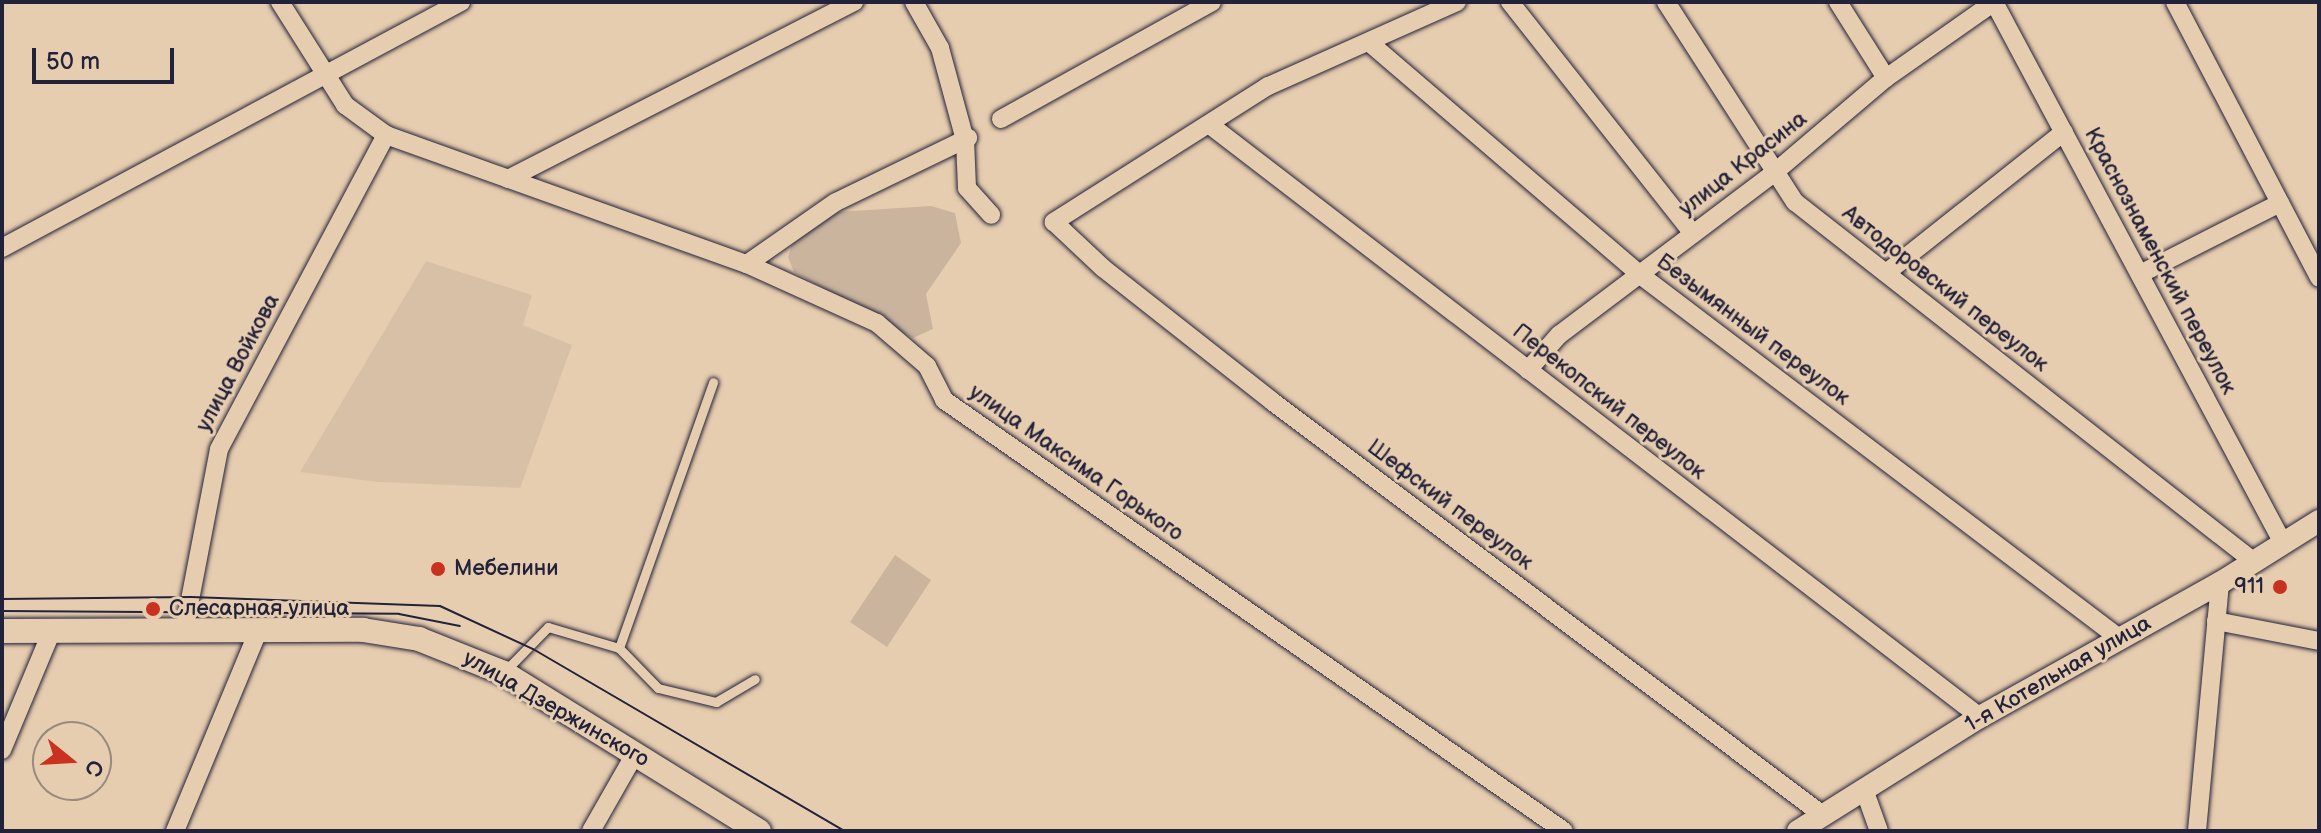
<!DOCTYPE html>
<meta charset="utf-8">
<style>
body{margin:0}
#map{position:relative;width:2321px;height:833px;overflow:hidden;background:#e7cdaf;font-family:"Balsamiq Sans",sans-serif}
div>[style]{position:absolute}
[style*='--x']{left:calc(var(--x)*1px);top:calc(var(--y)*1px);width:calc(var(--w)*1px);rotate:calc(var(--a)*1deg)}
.built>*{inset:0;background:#d8c0a6}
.green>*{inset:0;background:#cab49e}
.roads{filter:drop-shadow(0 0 2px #22223b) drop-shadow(0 0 2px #22223b)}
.service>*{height:9px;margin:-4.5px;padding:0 4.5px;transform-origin:4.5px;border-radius:4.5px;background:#e7cdaf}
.minor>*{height:18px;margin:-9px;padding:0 9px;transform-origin:9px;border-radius:9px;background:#e7cdaf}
.tertiary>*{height:22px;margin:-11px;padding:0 11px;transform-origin:11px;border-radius:11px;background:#e7cdaf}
.secondary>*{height:24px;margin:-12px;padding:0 12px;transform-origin:12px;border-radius:12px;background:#e7cdaf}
.tram>*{height:2px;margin:-1px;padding:0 1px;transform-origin:1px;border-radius:1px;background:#22223b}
.dots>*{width:22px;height:22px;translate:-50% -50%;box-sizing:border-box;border:4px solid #e7cdaf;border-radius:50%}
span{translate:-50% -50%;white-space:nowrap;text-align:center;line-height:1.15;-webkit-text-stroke:6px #e7cdaf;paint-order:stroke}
.street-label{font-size:22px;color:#22223b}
.poi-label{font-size:22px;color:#22223b}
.left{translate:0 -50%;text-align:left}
.right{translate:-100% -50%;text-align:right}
.frame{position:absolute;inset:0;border:4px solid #22223b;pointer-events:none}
.north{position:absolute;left:32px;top:721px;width:80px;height:80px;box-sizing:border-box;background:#e7cdaf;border:2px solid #988981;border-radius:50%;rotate:108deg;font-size:22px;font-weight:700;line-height:32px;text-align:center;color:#22223b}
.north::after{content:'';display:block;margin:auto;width:28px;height:36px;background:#c8321e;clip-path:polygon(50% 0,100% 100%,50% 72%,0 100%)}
.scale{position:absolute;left:32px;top:48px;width:142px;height:36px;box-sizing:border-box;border:4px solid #22223b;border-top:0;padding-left:10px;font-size:24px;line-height:28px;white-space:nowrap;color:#22223b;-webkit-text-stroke:6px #e7cdaf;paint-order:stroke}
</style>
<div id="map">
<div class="built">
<div style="clip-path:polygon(426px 261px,532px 295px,523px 325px,572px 345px,520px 488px,378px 482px,300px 472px)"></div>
</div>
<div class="green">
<div style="clip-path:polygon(931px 206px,955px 213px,961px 243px,926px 294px,933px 329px,913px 338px,794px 272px,788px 257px,793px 241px,837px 212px)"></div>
<div style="clip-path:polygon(895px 555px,931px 580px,887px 647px,850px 622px)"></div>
</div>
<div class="roads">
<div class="service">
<div style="--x:619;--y:648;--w:282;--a:-70.5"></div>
<div style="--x:506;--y:670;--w:60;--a:-45.7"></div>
<div style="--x:548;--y:627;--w:74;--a:16.5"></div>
<div style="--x:619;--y:648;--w:56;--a:45.7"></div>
<div style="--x:658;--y:688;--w:60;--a:13.6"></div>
<div style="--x:716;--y:702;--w:45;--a:-30.5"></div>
</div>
<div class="minor">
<div style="--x:280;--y:2;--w:122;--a:57.7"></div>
<div style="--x:345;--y:105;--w:51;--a:36.2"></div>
<div style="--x:386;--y:135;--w:383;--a:19.7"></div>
<div style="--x:747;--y:264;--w:143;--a:24.4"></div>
<div style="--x:877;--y:323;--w:66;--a:40.7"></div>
<div style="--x:927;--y:366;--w:38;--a:63"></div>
<div style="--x:944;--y:400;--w:755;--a:34.81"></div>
<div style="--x:914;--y:2;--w:53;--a:60.5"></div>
<div style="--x:940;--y:48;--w:95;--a:74.8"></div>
<div style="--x:965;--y:140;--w:48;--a:87.6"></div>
<div style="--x:967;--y:188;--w:36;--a:48"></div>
<div style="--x:1457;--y:2;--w:207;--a:156"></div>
<div style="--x:1268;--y:86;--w:254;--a:147.6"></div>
<div style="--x:1054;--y:222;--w:67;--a:43.2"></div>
<div style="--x:1103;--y:268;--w:216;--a:38.2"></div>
<div style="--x:1273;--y:402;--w:689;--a:36.92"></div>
<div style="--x:1510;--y:2;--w:295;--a:51.7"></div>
<div style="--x:1666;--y:2;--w:238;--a:57.2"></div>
<div style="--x:1795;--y:202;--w:582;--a:38.09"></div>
<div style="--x:1838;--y:2;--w:90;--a:57.7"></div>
<div style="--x:1994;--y:2;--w:613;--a:61.89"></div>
<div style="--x:2175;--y:2;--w:311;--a:62.4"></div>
<div style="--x:1371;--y:44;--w:353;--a:40.6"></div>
<div style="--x:1639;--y:274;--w:602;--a:37.17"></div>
<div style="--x:1001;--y:119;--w:241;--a:-29"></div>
<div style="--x:1210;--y:125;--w:971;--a:37.55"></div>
<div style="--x:508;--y:179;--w:389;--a:-27.1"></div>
<div style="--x:2;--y:248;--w:521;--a:-28.19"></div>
<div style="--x:747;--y:264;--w:108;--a:-34.9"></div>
<div style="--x:836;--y:202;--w:147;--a:-25.9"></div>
<div style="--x:1886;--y:273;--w:227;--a:-38.4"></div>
<div style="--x:2140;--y:274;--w:157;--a:-26.9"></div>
<div style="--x:1528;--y:370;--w:47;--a:-48.5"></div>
<div style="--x:1559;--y:335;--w:271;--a:-37"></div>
<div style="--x:1775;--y:172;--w:145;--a:-40.3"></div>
<div style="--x:1886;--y:78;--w:132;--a:-35.1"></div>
<div style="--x:2216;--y:621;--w:105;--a:11"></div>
<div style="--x:184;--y:631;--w:185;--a:-79.1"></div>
<div style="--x:219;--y:449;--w:356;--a:-62"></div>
<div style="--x:2;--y:750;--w:127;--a:-67.3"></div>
<div style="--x:1865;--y:792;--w:41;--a:70.3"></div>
<div style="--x:175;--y:831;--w:219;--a:-67.4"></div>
<div style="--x:591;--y:831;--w:89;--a:-60.3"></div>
<div style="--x:2197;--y:831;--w:249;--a:-84.7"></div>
</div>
<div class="tertiary">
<div style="--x:1798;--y:831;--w:215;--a:-32.1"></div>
<div style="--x:1980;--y:717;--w:275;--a:-29.2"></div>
<div style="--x:2220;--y:583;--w:117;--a:-32.1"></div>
</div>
<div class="secondary">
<div style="--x:2;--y:631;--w:361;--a:-0.2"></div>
<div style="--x:363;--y:630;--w:57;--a:9.1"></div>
<div style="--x:419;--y:639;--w:92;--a:21.8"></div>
<div style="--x:504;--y:673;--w:300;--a:31.8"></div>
</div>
</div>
<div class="tram">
<div style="--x:2;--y:599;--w:189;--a:-0.6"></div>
<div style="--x:191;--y:597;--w:249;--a:2.1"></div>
<div style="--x:440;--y:606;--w:102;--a:24.8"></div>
<div style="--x:533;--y:649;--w:360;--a:30.3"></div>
<div style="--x:2;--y:611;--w:397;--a:0.4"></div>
<div style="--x:399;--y:614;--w:62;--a:11.1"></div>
</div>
<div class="dots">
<div style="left:438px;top:569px;background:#c8321e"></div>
<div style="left:2280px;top:587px;background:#c8321e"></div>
<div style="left:153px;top:609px;background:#c8321e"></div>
</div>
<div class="street-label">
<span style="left:1743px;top:164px;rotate:-38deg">улица Красина</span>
<span style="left:2160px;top:261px;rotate:62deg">Краснознаменский переулок</span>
<span style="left:1945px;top:289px;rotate:38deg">Автодоровский переулок</span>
<span style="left:1753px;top:330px;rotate:37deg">Безымянный переулок</span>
<span style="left:238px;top:363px;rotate:-62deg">улица Войкова</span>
<span style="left:1609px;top:402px;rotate:38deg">Перекопский переулок</span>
<span style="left:1076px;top:463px;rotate:35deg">улица Максима Горького</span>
<span style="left:1450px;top:505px;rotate:37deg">Шефский переулок</span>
<span style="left:2058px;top:674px;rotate:-30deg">1-я Котельная улица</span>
<span style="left:556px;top:709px;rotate:30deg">улица Дзержинского</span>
</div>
<div class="poi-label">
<span class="left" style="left:454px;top:569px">Мебелини</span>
<span class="right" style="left:2264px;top:587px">911</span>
<span class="left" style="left:169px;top:609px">Слесарная улица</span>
</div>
<div class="frame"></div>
<div class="north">С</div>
<div class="scale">50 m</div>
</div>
